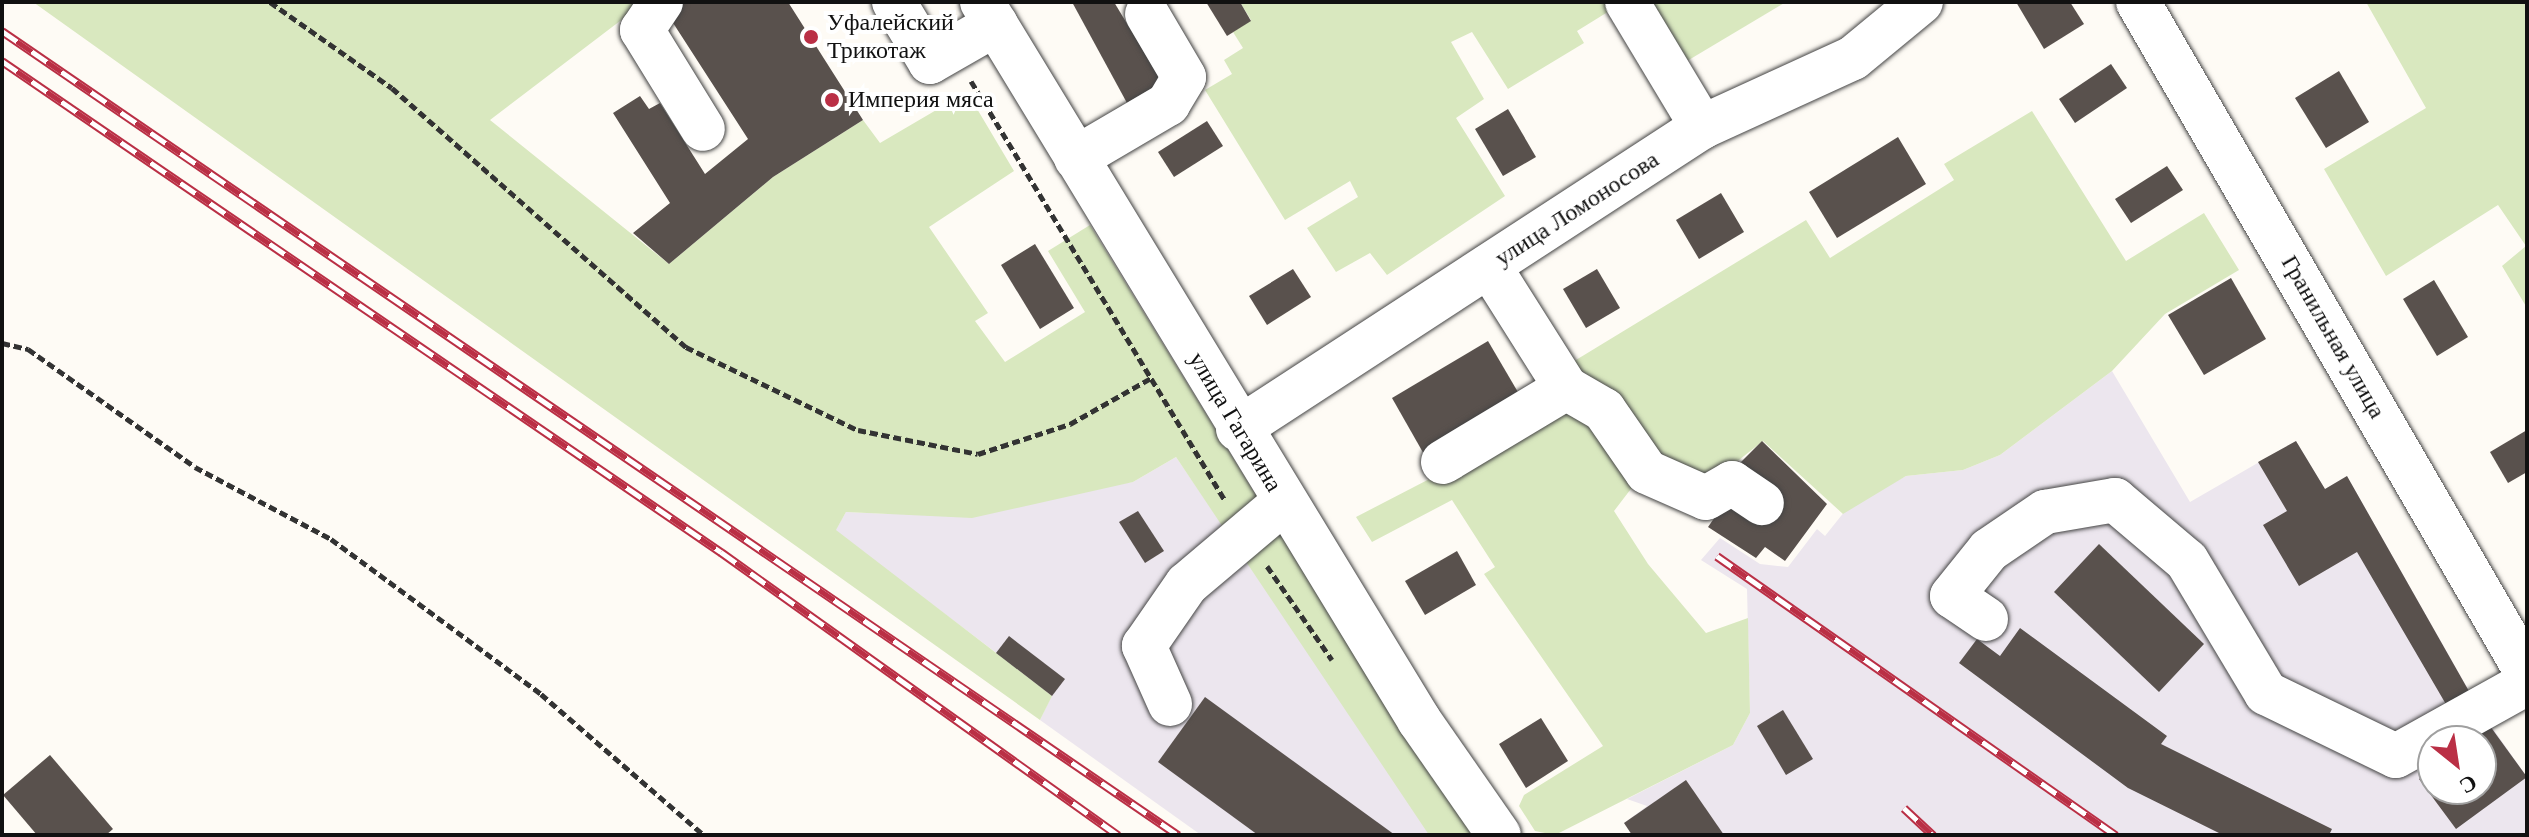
<!DOCTYPE html>
<meta charset="utf-8">
<style>
body{margin:0}
#map{position:relative;width:2529px;height:837px;overflow:hidden;background:#fefbf5;font-family:"Times New Roman",serif}
div>[style]{position:absolute}
[style*='--x']{left:calc(var(--x)*1px);top:calc(var(--y)*1px);width:calc(var(--w)*1px);rotate:calc(var(--a)*1deg)}
.industrial>*{inset:0;background:#ece6ee}
.green>*{inset:0;background:#d9e8bf}
.building>*{inset:0;background:#59514d}
.path>*{height:5px;margin-top:-2.5px;transform-origin:0;background:repeating-linear-gradient(90deg,#333 0 8px,transparent 0 12px)}
.roads{filter:drop-shadow(0 0 2px #444) drop-shadow(0 0 2px #444)}
.minor>*{height:44px;margin:-22px;padding:0 22px;transform-origin:22px;border-radius:22px;background:#fff}
.rail>*{height:9px;margin-top:-4.5px;transform-origin:0;background:repeating-linear-gradient(90deg,#fff 0 18px,#ba2f45 0 36px);box-sizing:border-box;border-block:2px solid #ba2f45}
.dots>*{width:22px;height:22px;translate:-50% -50%;box-sizing:border-box;border:4px solid #fff;border-radius:50%}
span{translate:-50% -50%;white-space:nowrap;text-align:center;line-height:1.15;-webkit-text-stroke:8px #fff;paint-order:stroke}
.poi-label{font-size:24px;color:#111}
.left{translate:0 -50%;text-align:left}
.street-label{font-size:24px;color:#111}
.frame{position:absolute;inset:0;border:4px solid #111;pointer-events:none}
.north{position:absolute;left:2417px;top:725px;width:80px;height:80px;box-sizing:border-box;background:#fff;border:2px solid #a0a0a0;border-radius:50%;rotate:150deg;font-size:22px;font-weight:700;line-height:32px;text-align:center;color:#111}
.north::after{content:'';display:block;margin:auto;width:28px;height:36px;background:#ba2f45;clip-path:polygon(50% 0,100% 100%,50% 72%,0 100%)}
</style>
<div id="map">
<div class="industrial">
<div style="clip-path:polygon(evenodd,2112px 371px,2190px 502px,2296px 441px,2325px 489px,2347px 476px,2480px 710px,2527px 777px,2527px 835px,1632px 835px,1624px 823px,1647px 806px,1627px 799px,1733px 745px,1750px 713px,1747px 589px,1701px 560px,1720px 538px,1760px 564px,1788px 567px,1817px 529px,1825px 536px,1849px 506px,1906px 476px,1963px 470px,2000px 455px,2112px 371px,2433px 741px,2481px 741px,2481px 789px,2433px 789px,2433px 741px)"></div>
<div style="clip-path:polygon(1176px 457px,1431px 832px,1429px 835px,1201px 835px,1040px 720px,1052px 695px,835px 531px,846px 512px,890px 514px,1133px 482px)"></div>
</div>
<div class="green">
<div style="clip-path:polygon(33px 2px,645px 2px,490px 120px,669px 264px,773px 177px,863px 120px,880px 143px,967px 92px,1014px 171px,929px 227px,988px 313px,975px 321px,1005px 362px,1085px 312px,1048px 251px,1090px 225px,1348px 645px,1476px 835px,1429px 835px,1176px 457px,1133px 482px,972px 518px,846px 512px,836px 530px,1052px 696px,1040px 720px)"></div>
<div style="clip-path:polygon(1240px 2px,1606px 2px,1611px 10px,1577px 31px,1584px 43px,1508px 89px,1472px 32px,1451px 42px,1484px 99px,1456px 118px,1505px 196px,1387px 275px,1370px 253px,1336px 272px,1307px 228px,1358px 197px,1350px 181px,1285px 220px,1205px 90px,1232px 74px,1224px 60px,1243px 48px,1233px 32px,1251px 20px)"></div>
<div style="clip-path:polygon(1644px 2px,1786px 2px,1682px 64px)"></div>
<div style="clip-path:polygon(2366px 2px,2527px 2px,2527px 308px,2502px 266px,2526px 246px,2498px 205px,2386px 276px,2324px 169px,2426px 108px)"></div>
<div style="clip-path:polygon(2032px 111px,2126px 261px,2204px 213px,2239px 270px,2165px 314px,2112px 371px,2000px 455px,1963px 470px,1906px 476px,1843px 514px,1763px 441px,1711px 482px,1651px 452px,1610px 392px,1571px 363px,1806px 220px,1830px 258px,1954px 180px,1944px 164px)"></div>
<div style="clip-path:polygon(1574px 404px,1637px 481px,1614px 511px,1648px 564px,1706px 633px,1748px 618px,1750px 713px,1733px 745px,1555px 835px,1535px 831px,1519px 806px,1524px 795px,1603px 746px,1484px 574px,1495px 567px,1452px 500px,1372px 542px,1356px 517px)"></div>
</div>
<div class="building">
<div style="clip-path:polygon(681px 2px,788px 2px,863px 120px,773px 177px,669px 264px,633px 233px,670px 203px,613px 113px,640px 96px,649px 109px,660px 103px,705px 174px,748px 139px,666px 12px)"></div>
<div style="clip-path:polygon(1072px 2px,1114px 2px,1162px 82px,1127px 103px)"></div>
<div style="clip-path:polygon(1206px 2px,1240px 2px,1251px 21px,1227px 36px)"></div>
<div style="clip-path:polygon(2016px 2px,2070px 2px,2084px 24px,2044px 49px)"></div>
<div style="clip-path:polygon(2111px 64px,2127px 88px,2075px 123px,2059px 99px)"></div>
<div style="clip-path:polygon(2339px 71px,2369px 122px,2326px 148px,2295px 98px)"></div>
<div style="clip-path:polygon(1508px 109px,1536px 157px,1503px 176px,1475px 129px)"></div>
<div style="clip-path:polygon(1207px 121px,1223px 146px,1174px 177px,1158px 152px)"></div>
<div style="clip-path:polygon(1898px 137px,1926px 184px,1837px 238px,1809px 192px)"></div>
<div style="clip-path:polygon(2167px 166px,2183px 190px,2131px 223px,2115px 199px)"></div>
<div style="clip-path:polygon(1721px 193px,1744px 232px,1699px 259px,1676px 220px)"></div>
<div style="clip-path:polygon(1035px 244px,1074px 308px,1040px 329px,1001px 265px)"></div>
<div style="clip-path:polygon(1293px 269px,1311px 297px,1267px 325px,1249px 296px)"></div>
<div style="clip-path:polygon(1597px 269px,1620px 308px,1586px 328px,1563px 289px)"></div>
<div style="clip-path:polygon(2231px 278px,2266px 339px,2204px 375px,2168px 315px)"></div>
<div style="clip-path:polygon(2434px 280px,2468px 337px,2437px 356px,2403px 299px)"></div>
<div style="clip-path:polygon(1488px 341px,1522px 399px,1425px 456px,1392px 398px)"></div>
<div style="clip-path:polygon(2527px 430px,2527px 472px,2508px 483px,2490px 452px)"></div>
<div style="clip-path:polygon(1762px 441px,1827px 504px,1785px 561px,1765px 547px,1756px 558px,1708px 527px,1726px 501px,1767px 522px,1784px 502px,1741px 462px)"></div>
<div style="clip-path:polygon(2296px 441px,2325px 489px,2347px 476px,2470px 693px,2447px 706px,2357px 552px,2299px 586px,2263px 525px,2287px 511px,2258px 462px)"></div>
<div style="clip-path:polygon(1138px 511px,1164px 551px,1145px 563px,1119px 522px)"></div>
<div style="clip-path:polygon(2099px 544px,2204px 644px,2159px 692px,2054px 592px)"></div>
<div style="clip-path:polygon(1457px 551px,1476px 585px,1425px 615px,1405px 581px)"></div>
<div style="clip-path:polygon(2020px 628px,2167px 736px,2161px 744px,2332px 829px,2329px 835px,2223px 835px,2128px 788px,1959px 663px,1977px 639px,2000px 656px)"></div>
<div style="clip-path:polygon(1009px 636px,1065px 679px,1052px 696px,996px 653px)"></div>
<div style="clip-path:polygon(1205px 697px,1395px 835px,1258px 835px,1158px 762px)"></div>
<div style="clip-path:polygon(1783px 710px,1813px 759px,1786px 775px,1757px 726px)"></div>
<div style="clip-path:polygon(1541px 718px,1568px 761px,1526px 788px,1499px 744px)"></div>
<div style="clip-path:polygon(2490px 726px,2527px 777px,2456px 829px,2419px 779px,2433px 768px,2433px 789px,2481px 789px,2481px 741px,2470px 741px)"></div>
<div style="clip-path:polygon(50px 755px,113px 829px,106px 835px,37px 835px,3px 795px)"></div>
<div style="clip-path:polygon(1686px 780px,1724px 835px,1632px 835px,1624px 823px)"></div>
</div>
<div class="path">
<div style="--x:270;--y:2;--w:149;--a:35.2"></div>
<div style="--x:392;--y:88;--w:392;--a:41.4"></div>
<div style="--x:686;--y:347;--w:191;--a:25.8"></div>
<div style="--x:858;--y:430;--w:122;--a:11.3"></div>
<div style="--x:978;--y:454;--w:97;--a:-18.1"></div>
<div style="--x:1070;--y:424;--w:93;--a:-29.6"></div>
<div style="--x:971;--y:81;--w:490;--a:58.8"></div>
<div style="--x:2;--y:343;--w:27;--a:13"></div>
<div style="--x:28;--y:349;--w:204;--a:35.2"></div>
<div style="--x:195;--y:467;--w:154;--a:27.9"></div>
<div style="--x:331;--y:539;--w:261;--a:36.4"></div>
<div style="--x:541;--y:694;--w:216;--a:40.9"></div>
<div style="--x:1267;--y:566;--w:114;--a:55.3"></div>
</div>
<div class="roads">
<div class="minor">
<div style="--x:661;--y:2;--w:34;--a:124"></div>
<div style="--x:642;--y:30;--w:116;--a:58.4"></div>
<div style="--x:894;--y:2;--w:70;--a:59"></div>
<div style="--x:930;--y:62;--w:76;--a:-29.9"></div>
<div style="--x:982;--y:2;--w:841;--a:58.67"></div>
<div style="--x:1419;--y:720;--w:140;--a:55.2"></div>
<div style="--x:1627;--y:2;--w:146;--a:59"></div>
<div style="--x:2138;--y:2;--w:776;--a:59.9"></div>
<div style="--x:1076;--y:158;--w:107;--a:-30.4"></div>
<div style="--x:1168;--y:104;--w:31;--a:-59"></div>
<div style="--x:1184;--y:77;--w:73;--a:-120.4"></div>
<div style="--x:1489;--y:266;--w:144;--a:57.7"></div>
<div style="--x:1566;--y:388;--w:44;--a:30.1"></div>
<div style="--x:1604;--y:410;--w:75;--a:55.3"></div>
<div style="--x:1647;--y:472;--w:64;--a:23.8"></div>
<div style="--x:1706;--y:498;--w:30;--a:-30"></div>
<div style="--x:1732;--y:483;--w:36;--a:34"></div>
<div style="--x:1238;--y:429;--w:554;--a:-33.06"></div>
<div style="--x:1702;--y:127;--w:166;--a:-24.6"></div>
<div style="--x:1853;--y:58;--w:88;--a:-39.5"></div>
<div style="--x:1443;--y:462;--w:144;--a:-31"></div>
<div style="--x:1986;--y:619;--w:41;--a:-145.9"></div>
<div style="--x:1952;--y:596;--w:59;--a:-51.2"></div>
<div style="--x:1989;--y:550;--w:68;--a:-34.2"></div>
<div style="--x:2045;--y:512;--w:71;--a:-9.7"></div>
<div style="--x:2115;--y:500;--w:94;--a:40.3"></div>
<div style="--x:2187;--y:561;--w:154;--a:59.1"></div>
<div style="--x:2266;--y:693;--w:144;--a:25.9"></div>
<div style="--x:2396;--y:756;--w:150;--a:-29.1"></div>
<div style="--x:1170;--y:704;--w:64;--a:-114.1"></div>
<div style="--x:1144;--y:646;--w:75;--a:-55.3"></div>
<div style="--x:1187;--y:584;--w:127;--a:-40.2"></div>
</div>
</div>
<div class="rail">
<div style="--x:2;--y:31;--w:1425;--a:34.36"></div>
<div style="--x:2;--y:61;--w:871;--a:34.33"></div>
<div style="--x:721;--y:552;--w:488;--a:35.5"></div>
<div style="--x:1717;--y:556;--w:487;--a:35"></div>
<div style="--x:1904;--y:808;--w:40;--a:43"></div>
</div>
<div class="dots">
<div style="left:811px;top:37px;background:#ba2f45"></div>
<div style="left:832px;top:100px;background:#ba2f45"></div>
</div>
<div class="poi-label">
<span class="left" style="left:827px;top:37px">Уфалейский<br>Трикотаж</span>
<span class="left" style="left:848px;top:100px">Империя мяса</span>
</div>
<div class="street-label">
<span style="left:1577px;top:209px;rotate:-33deg">улица Ломоносова</span>
<span style="left:2333px;top:337px;rotate:60deg">Гранильная улица</span>
<span style="left:1235px;top:422px;rotate:59deg">улица Гагарина</span>
</div>
<div class="frame"></div>
<div class="north">С</div>
</div>
